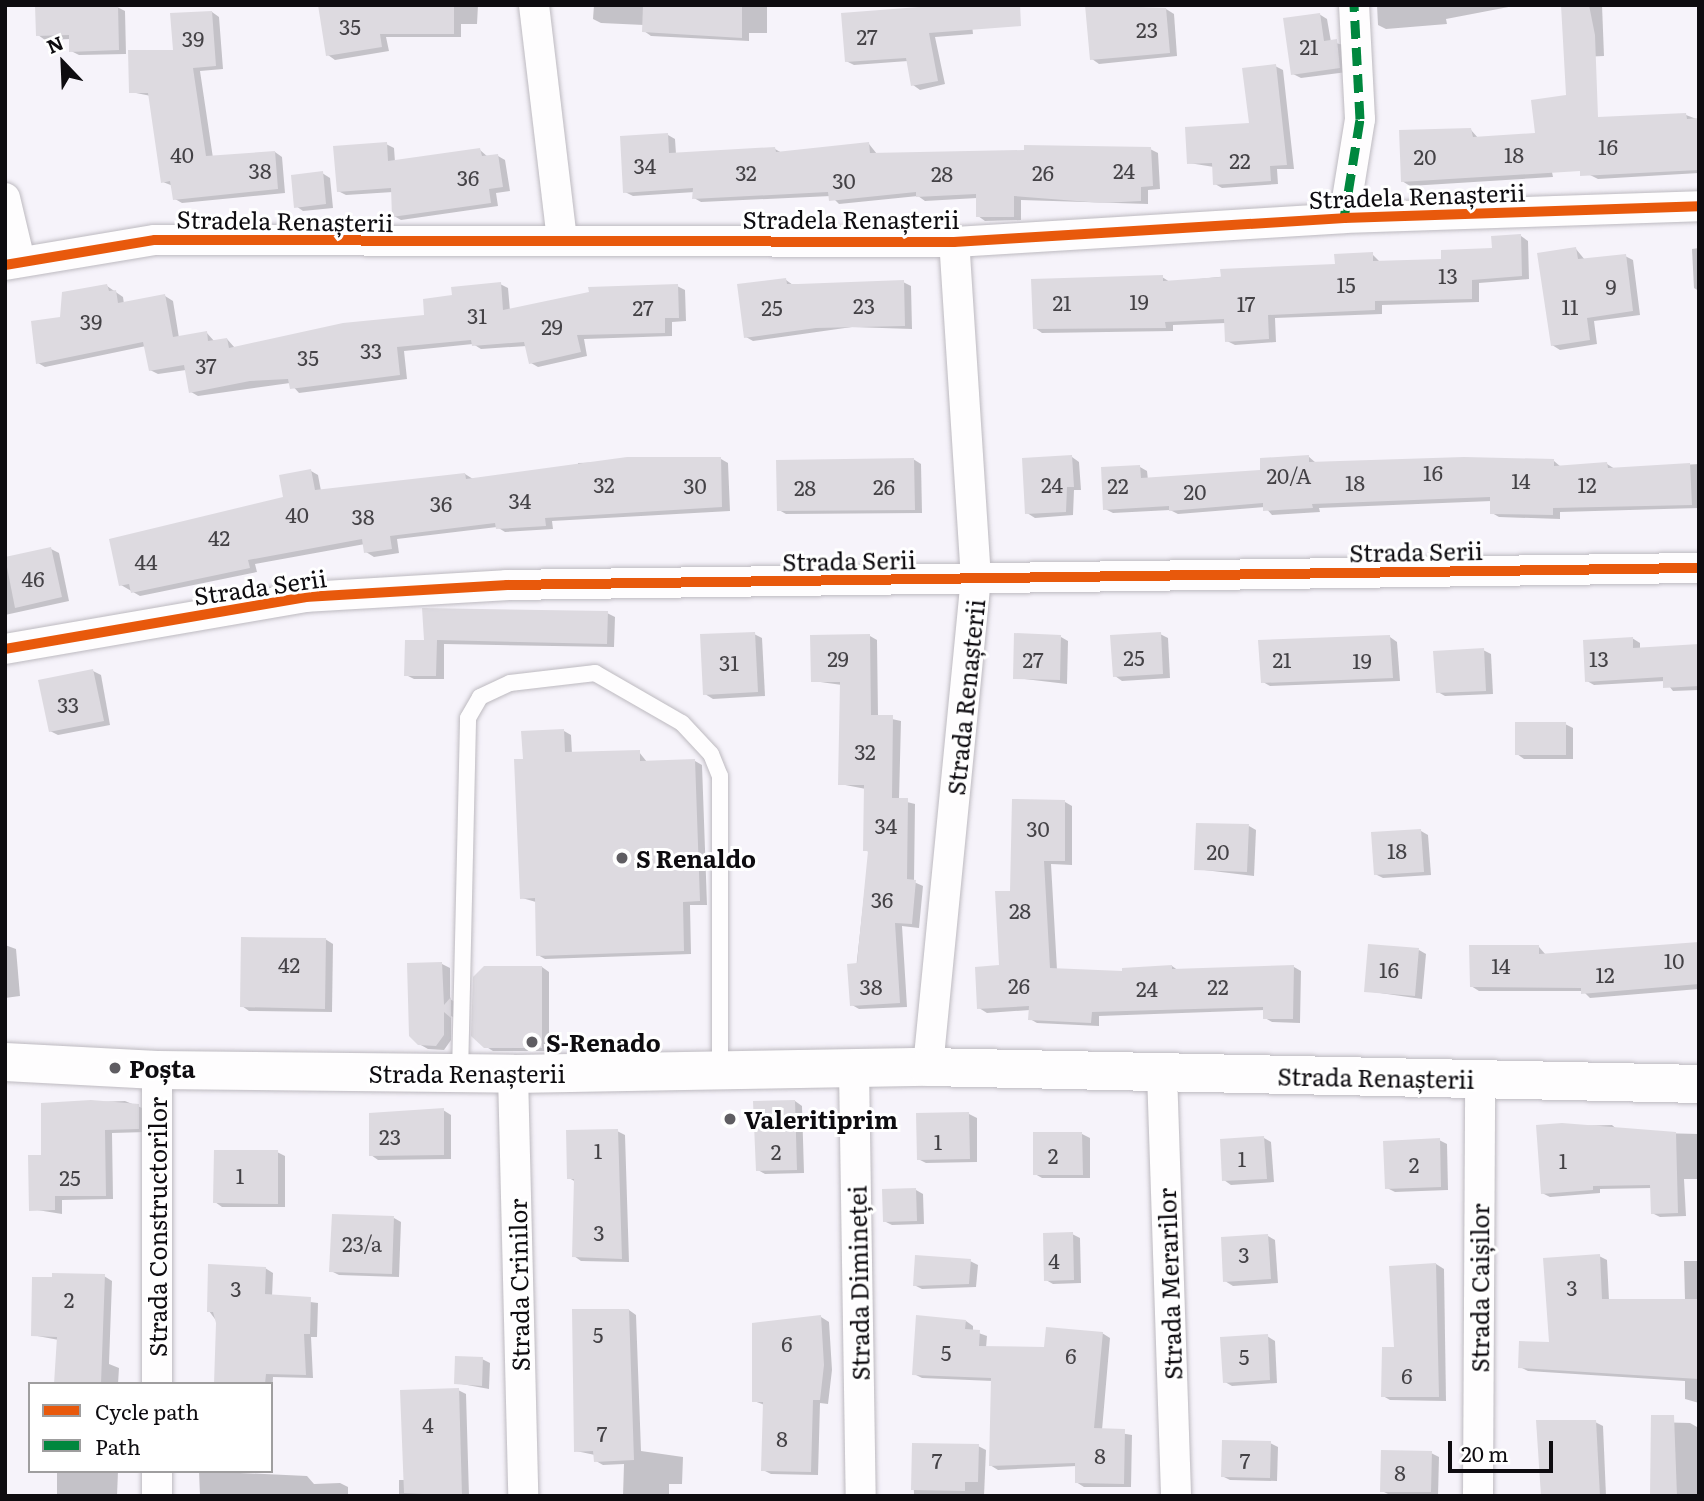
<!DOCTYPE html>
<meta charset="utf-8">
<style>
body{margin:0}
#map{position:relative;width:1704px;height:1501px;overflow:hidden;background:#f6f3fa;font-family:Literata,serif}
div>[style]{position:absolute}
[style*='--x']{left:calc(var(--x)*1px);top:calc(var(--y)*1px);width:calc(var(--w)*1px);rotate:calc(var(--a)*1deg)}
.shadow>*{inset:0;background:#0003}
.building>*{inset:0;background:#dddae0}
.roads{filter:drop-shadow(0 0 2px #bdbac0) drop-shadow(0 0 2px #bdbac0)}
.lane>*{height:16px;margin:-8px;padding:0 8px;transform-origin:8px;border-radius:8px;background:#fefdfe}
.street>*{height:30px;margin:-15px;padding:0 15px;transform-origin:15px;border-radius:15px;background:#fefdfe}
.secondary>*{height:38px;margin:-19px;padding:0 19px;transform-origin:19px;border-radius:19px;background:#fefdfe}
.quiet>*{height:9px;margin-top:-4.5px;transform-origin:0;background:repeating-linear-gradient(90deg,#00873e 0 18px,transparent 0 27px)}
.cycleway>*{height:10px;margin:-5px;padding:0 5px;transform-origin:5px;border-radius:5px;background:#e8590c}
.dots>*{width:19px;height:19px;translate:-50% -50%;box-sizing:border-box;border:4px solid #fff;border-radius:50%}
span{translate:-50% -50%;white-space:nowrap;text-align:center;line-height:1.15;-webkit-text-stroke:6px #fff;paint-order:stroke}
.number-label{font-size:21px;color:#444246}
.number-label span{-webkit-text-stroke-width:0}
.street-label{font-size:24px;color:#0e0c10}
.poi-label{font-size:24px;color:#0e0c10;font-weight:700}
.left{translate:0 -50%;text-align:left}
.frame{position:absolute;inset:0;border:7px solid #0e0c10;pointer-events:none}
.legend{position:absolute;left:28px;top:1382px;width:245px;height:91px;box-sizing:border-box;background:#fff;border:2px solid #9f9e9f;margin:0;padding:9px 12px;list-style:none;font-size:21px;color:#0e0c10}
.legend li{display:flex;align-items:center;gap:14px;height:35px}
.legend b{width:35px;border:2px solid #9f9e9f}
.north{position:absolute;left:28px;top:28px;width:70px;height:70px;-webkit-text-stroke:5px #fff;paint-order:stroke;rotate:337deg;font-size:19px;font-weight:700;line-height:28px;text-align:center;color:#0e0c10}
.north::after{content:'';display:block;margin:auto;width:24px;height:32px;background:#0e0c10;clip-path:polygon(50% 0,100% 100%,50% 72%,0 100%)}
.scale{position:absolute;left:1448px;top:1441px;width:105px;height:32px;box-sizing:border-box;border:4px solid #0e0c10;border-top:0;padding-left:9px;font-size:21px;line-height:24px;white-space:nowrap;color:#0e0c10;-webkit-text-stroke:5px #fff;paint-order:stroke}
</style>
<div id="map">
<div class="shadow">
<div style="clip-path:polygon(320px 5px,478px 5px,477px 24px,461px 24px,461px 37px,386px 37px,389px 51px,335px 60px,328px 55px)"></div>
<div style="clip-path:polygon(594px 5px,767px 5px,767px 33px,749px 33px,749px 41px,651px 36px,644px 31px,644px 25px,601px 23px,593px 19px)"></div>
<div style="clip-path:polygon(936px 5px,970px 5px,973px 34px,935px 37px,945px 84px,920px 90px,913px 85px,908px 61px,854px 65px,846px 61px)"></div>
<div style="clip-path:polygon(1087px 5px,1166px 9px,1174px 14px,1177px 56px,1099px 64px,1092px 59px)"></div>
<div style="clip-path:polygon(1377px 5px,1519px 5px,1446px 19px,1447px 24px,1386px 29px,1378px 25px)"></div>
<div style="clip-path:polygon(1567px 5px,1602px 5px,1604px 56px,1581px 57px)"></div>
<div style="clip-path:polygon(117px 7px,125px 11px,126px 54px,79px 55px,71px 51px,71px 39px,45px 40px,38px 35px)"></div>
<div style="clip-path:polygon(212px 12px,219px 17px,223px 69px,200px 71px,213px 158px,275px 152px,282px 157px,285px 193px,182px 203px,175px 199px,173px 186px,163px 182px,151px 96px,131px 92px)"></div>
<div style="clip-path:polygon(1319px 14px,1327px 19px,1331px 42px,1344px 45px,1347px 72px,1301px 78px,1293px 74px)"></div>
<div style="clip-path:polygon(1275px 66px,1283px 70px,1294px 169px,1277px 169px,1278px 184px,1222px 188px,1215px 184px,1214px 167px,1189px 163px,1251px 125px)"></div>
<div style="clip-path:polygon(1686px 115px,1699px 120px,1699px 173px,1598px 179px,1590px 175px)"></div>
<div style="clip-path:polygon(1471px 130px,1479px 139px,1545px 139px,1553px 177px,1410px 186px,1402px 181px)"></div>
<div style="clip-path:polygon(668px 135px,675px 139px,676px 154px,775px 149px,782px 153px,869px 144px,877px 154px,1150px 149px,1158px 153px,1160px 189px,1148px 190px,1148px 204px,1021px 200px,1021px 220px,985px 221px,978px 216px,977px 198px,925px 201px,918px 196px,839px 204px,831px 196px,701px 202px,694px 198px,695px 192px,633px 196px,625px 192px)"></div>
<div style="clip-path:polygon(386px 144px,394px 148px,395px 162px,480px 150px,488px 157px,498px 156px,505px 160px,510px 191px,496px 193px,498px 206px,401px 220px,394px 216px,393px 192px,346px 195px,338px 191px)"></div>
<div style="clip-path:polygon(322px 173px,330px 178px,333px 208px,303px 211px,296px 206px)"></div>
<div style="clip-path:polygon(1521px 236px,1528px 241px,1529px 279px,1479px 283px,1479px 302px,1382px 305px,1382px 314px,1275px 318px,1276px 342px,1235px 345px,1227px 341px,1226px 323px,1173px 325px,1173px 331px,1042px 333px,1035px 328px,1162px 277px,1170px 282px,1337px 265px,1372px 254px,1380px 262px,1443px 261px,1493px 250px)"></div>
<div style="clip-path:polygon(1699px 248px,1699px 291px,1694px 288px,1692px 249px)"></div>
<div style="clip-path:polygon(1576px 249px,1585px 260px,1625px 256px,1633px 260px,1640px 315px,1594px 321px,1597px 344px,1560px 350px,1552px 345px)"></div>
<div style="clip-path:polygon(786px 280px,793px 285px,903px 282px,911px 286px,912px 329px,852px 327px,753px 341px,746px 337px)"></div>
<div style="clip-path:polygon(500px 284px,508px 288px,510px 311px,677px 286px,685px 290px,686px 321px,672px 322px,672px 336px,584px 339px,587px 356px,538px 367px,531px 363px,527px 346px,481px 349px,473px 344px,404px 351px,407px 379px,299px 393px,290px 383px,198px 396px,191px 392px,186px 370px,158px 374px,150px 370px,146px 346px,45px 367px,38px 363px,62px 319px,107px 286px,123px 297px,124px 304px,165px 296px,173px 301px,179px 338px,206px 332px,215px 342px,227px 339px,235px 348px,426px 316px,454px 296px)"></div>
<div style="clip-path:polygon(1308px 456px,1316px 463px,1554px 461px,1561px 467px,1607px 464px,1615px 469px,1699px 464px,1699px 508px,1560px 512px,1560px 519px,1499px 517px,1492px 513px,1492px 501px,1319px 508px,1320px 512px,1272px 515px,1265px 507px,1178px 514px,1170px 510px,1113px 513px,1105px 509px,1140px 467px,1147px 471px,1148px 480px,1262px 472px)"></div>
<div style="clip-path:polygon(1072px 457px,1079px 462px,1081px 490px,1074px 490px,1073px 515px,1035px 518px,1027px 513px)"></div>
<div style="clip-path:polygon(721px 459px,728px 463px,730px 511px,552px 521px,553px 529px,505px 532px,497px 527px,397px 539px,399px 553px,374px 557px,366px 552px,365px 544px,255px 564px,257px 572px,140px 596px,121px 585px,285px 498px,311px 471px,318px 475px,321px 491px,465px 474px,473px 479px,578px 467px,578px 463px)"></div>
<div style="clip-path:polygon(913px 459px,921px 464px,922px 513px,786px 514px,779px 510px)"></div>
<div style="clip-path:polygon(51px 549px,59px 553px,69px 601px,5px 615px,5px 559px)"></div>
<div style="clip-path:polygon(424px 609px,607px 613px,615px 617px,614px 647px,444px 644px,444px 679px,414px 679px,406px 675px,426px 642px)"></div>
<div style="clip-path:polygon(754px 634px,762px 638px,765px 696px,713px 699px,705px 694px)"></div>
<div style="clip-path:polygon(1160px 634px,1168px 638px,1170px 678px,1122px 681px,1115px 676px)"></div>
<div style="clip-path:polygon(870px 636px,877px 640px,878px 716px,901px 721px,899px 800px,915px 804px,914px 882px,923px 886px,919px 928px,902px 926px,907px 1007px,859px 1009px,852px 1005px,869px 852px,865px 850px,866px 789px,840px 784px,842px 685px,813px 681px)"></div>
<div style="clip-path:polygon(1061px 637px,1068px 641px,1067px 684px,1015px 678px)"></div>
<div style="clip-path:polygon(1390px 637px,1397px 642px,1400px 681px,1270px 686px,1263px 682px)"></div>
<div style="clip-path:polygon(1632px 638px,1640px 643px,1640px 649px,1699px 648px,1699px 690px,1673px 691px,1665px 681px,1594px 685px,1587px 681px)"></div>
<div style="clip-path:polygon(1483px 650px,1491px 654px,1493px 694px,1445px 696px,1438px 692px)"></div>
<div style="clip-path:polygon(93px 671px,101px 675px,110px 725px,58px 735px,50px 731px)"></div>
<div style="clip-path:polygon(1565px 724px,1573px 728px,1573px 759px,1524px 759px,1517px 754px)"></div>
<div style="clip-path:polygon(564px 731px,571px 735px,572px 754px,639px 752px,647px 762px,695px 761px,702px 765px,707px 905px,690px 905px,691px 954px,545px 959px,538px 955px,536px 902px,522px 898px,524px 760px)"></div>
<div style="clip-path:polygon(1065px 802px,1072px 806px,1072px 865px,1051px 864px,1057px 970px,1124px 973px,1172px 966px,1179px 971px,1294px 967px,1301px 971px,1300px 1023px,1272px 1022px,1265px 1018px,1265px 1010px,1099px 1016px,1099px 1026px,1037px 1023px,1030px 1019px,1030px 1010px,987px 1013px,979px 1008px,1001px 967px,1012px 892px)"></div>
<div style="clip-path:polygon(1249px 826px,1256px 830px,1254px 876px,1196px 869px)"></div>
<div style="clip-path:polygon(1421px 831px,1428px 835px,1431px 875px,1383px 878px,1375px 874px)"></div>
<div style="clip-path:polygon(325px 939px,333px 944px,332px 1012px,249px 1011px,242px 1006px)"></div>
<div style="clip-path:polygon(1699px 943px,1699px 989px,1590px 998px,1583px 991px,1479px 991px,1471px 986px,1539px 947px,1546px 955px)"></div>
<div style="clip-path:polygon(5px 945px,16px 949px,20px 996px,5px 998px)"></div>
<div style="clip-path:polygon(1419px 950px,1426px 954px,1422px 999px,1366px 991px)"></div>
<div style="clip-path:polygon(442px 964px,450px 968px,450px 999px,458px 1004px,458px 1020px,451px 1016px,451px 1040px,444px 1050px,428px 1049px,419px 1044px)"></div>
<div style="clip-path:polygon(542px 967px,549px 972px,549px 1051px,493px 1051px,485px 1046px)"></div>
<div style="clip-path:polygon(125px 1101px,147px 1110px,147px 1132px,112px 1133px,113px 1199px,62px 1200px,62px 1214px,31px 1209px,43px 1157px,43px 1104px)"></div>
<div style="clip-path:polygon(795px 1101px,802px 1106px,804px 1173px,765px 1174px,758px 1170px)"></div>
<div style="clip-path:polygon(443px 1110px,451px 1115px,451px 1159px,378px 1160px,371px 1155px)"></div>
<div style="clip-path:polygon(969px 1114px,977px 1118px,977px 1162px,926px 1163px,918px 1159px)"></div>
<div style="clip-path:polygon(1612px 1125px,1620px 1132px,1699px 1134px,1699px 1179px,1684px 1179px,1686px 1216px,1660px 1217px,1652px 1213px,1652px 1188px,1600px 1189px,1600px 1193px,1550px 1197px,1542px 1193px,1538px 1127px)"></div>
<div style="clip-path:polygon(617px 1131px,625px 1135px,629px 1262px,581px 1261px,574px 1256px,576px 1182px,569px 1178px)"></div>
<div style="clip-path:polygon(1082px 1134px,1090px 1138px,1090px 1178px,1042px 1178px,1035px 1174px)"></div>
<div style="clip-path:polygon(1264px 1138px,1271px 1142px,1274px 1182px,1231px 1185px,1224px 1180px)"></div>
<div style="clip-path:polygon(1439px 1140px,1447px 1144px,1448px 1190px,1395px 1192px,1387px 1188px)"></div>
<div style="clip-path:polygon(277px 1152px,285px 1156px,285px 1207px,222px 1207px,215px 1202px)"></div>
<div style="clip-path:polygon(916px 1190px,923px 1194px,924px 1224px,892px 1225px,884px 1221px)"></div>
<div style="clip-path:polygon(394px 1218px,401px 1222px,399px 1277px,339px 1275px,331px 1271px)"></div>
<div style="clip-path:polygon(1072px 1234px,1080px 1238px,1081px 1283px,1053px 1284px,1046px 1280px)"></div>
<div style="clip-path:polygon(1268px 1236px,1275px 1240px,1278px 1283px,1233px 1286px,1225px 1281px)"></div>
<div style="clip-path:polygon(1599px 1256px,1607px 1260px,1609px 1300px,1685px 1300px,1684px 1261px,1699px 1261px,1699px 1403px,1685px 1399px,1685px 1381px,1528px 1371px,1520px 1367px,1551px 1344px)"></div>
<div style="clip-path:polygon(970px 1261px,978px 1265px,976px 1287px,922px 1289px,914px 1285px)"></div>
<div style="clip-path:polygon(1436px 1264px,1444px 1269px,1446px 1401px,1390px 1400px,1383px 1396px,1396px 1349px)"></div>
<div style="clip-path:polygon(265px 1268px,273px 1273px,272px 1297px,318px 1303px,317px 1337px,311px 1337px,313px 1378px,273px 1377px,272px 1402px,271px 1384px,215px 1384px,218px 1323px,209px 1311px)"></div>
<div style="clip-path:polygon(104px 1276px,112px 1281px,109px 1364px,119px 1368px,118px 1384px,56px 1384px,59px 1340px,32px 1335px)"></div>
<div style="clip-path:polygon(629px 1310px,636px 1315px,641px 1451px,683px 1457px,682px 1484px,669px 1484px,669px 1496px,623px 1496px,624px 1464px,603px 1465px,596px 1461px,595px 1455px,576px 1451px)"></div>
<div style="clip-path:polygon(821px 1317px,829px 1322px,832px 1370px,828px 1404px,820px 1403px,818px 1475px,771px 1474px,763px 1470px,765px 1405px,754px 1401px)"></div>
<div style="clip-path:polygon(966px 1321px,973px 1326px,973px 1331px,987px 1336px,986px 1348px,1046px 1349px,1102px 1333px,1110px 1338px,1102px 1430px,1132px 1435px,1131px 1487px,1084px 1487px,1076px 1482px,1077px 1466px,998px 1470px,990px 1465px,993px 1381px,922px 1378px,914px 1374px)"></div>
<div style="clip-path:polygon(1267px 1336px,1275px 1341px,1277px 1383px,1232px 1386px,1225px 1382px)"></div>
<div style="clip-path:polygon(482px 1359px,490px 1363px,489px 1389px,456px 1383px)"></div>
<div style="clip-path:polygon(458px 1390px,466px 1394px,469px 1496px,399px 1496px,399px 1480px,405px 1480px)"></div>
<div style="clip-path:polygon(1595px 1422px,1603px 1426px,1606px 1496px,1542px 1496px)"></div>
<div style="clip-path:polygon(1653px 1422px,1690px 1423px,1697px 1427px,1699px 1496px,1652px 1496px)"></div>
<div style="clip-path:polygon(1270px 1443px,1278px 1447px,1277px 1481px,1230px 1480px,1222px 1476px)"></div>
<div style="clip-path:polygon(913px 1445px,978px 1446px,986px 1450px,984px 1496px,914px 1496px)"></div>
<div style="clip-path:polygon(1431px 1453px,1439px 1457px,1438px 1496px,1390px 1495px,1382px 1491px)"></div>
<div style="clip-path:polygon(57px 1471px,118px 1471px,117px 1496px,57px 1496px)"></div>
<div style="clip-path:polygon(199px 1471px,307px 1476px,314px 1484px,340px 1483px,348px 1487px,348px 1496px,200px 1496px)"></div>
</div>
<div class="building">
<div style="clip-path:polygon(35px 5px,118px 5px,119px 50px,69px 52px,69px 35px,36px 36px)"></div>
<div style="clip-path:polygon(318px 5px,454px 5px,454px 34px,380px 34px,382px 47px,326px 56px)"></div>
<div style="clip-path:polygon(643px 5px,742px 5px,742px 38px,642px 32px)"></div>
<div style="clip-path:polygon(945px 5px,1020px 5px,1021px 26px,929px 33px,938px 81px,911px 86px,906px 58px,845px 62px,841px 13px)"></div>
<div style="clip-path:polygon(1085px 5px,1166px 8px,1170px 53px,1090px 60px)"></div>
<div style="clip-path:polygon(1561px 5px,1589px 5px,1595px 35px,1598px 117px,1686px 113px,1687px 119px,1699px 118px,1699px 170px,1580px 176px,1580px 171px,1401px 182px,1399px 130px,1471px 128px,1473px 137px,1535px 133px,1531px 100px,1566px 95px)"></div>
<div style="clip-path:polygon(212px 11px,216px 66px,193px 68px,206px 156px,275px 151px,278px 189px,173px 200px,170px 181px,161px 183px,148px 93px,129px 93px,128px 50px,173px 50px,170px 13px)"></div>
<div style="clip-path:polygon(1320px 13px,1324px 41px,1337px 39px,1340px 68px,1291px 75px,1283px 18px)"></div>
<div style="clip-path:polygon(1276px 64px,1287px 165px,1270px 166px,1271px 181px,1213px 185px,1212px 163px,1187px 164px,1185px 127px,1249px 123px,1242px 68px)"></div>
<div style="clip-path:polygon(668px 133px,669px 153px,775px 147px,776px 152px,869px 142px,870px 153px,1024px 150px,1024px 145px,1151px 147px,1153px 186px,1141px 187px,1141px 201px,1102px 203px,1014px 196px,1014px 217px,976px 217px,976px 194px,916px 197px,916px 192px,829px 201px,828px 192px,692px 199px,693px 188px,623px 193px,620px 136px)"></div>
<div style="clip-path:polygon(387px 142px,388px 161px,480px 148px,482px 156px,498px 154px,503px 187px,489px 189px,491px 203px,392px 217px,391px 188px,337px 192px,333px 146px)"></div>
<div style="clip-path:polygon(323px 171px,326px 204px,294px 208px,291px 175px)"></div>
<div style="clip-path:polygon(1521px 234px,1522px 276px,1472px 280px,1472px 299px,1375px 301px,1375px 310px,1268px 315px,1269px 339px,1225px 342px,1224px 319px,1165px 322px,1166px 328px,1033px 329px,1031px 279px,1163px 275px,1163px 281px,1221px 277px,1220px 269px,1335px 264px,1334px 254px,1373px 252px,1373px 261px,1441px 259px,1441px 250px,1492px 248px,1491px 236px)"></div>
<div style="clip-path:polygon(1576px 247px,1578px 259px,1626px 254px,1633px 311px,1587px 318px,1590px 340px,1551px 346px,1537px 253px)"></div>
<div style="clip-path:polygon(786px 278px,787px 284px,798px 284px,904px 280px,905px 326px,816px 328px,744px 338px,737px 284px)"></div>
<div style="clip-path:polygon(501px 282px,503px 310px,589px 292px,588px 287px,678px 284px,679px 318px,665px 318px,665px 333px,577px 335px,581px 352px,529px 364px,524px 342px,472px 346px,471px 340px,397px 347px,400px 375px,290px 389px,288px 379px,250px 381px,189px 393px,184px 365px,149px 371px,143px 342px,36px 364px,31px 321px,60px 317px,62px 292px,107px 284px,109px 291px,116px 290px,118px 303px,165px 294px,173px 337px,207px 331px,208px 341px,227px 338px,229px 348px,343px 323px,424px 315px,423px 299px,452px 295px,451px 287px)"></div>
<div style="clip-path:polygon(1072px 455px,1074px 487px,1067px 487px,1066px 512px,1025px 514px,1022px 458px)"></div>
<div style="clip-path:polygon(1309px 455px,1309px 462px,1464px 457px,1554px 459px,1554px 466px,1607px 462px,1608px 468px,1690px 463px,1692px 505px,1553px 508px,1553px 515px,1490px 514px,1490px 497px,1312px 504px,1313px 508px,1263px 511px,1263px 503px,1169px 511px,1169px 506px,1103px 510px,1101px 467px,1140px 465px,1141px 478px,1260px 470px,1260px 458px)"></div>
<div style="clip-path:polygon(627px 457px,721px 457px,722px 507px,545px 518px,546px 526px,496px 529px,495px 523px,390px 536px,392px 549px,364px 553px,362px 539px,248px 560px,250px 568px,131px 593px,129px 584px,119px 586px,109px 539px,283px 497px,279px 475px,311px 469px,315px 490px,465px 473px,466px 479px)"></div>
<div style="clip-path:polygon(914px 458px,915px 510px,777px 511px,776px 460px)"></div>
<div style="clip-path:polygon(51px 547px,62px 597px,15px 608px,5px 557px)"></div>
<div style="clip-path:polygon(422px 608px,608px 611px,607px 644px,437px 640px,436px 676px,404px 676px,405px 640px,424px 640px)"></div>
<div style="clip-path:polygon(755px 632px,758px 692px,703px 695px,700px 634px)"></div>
<div style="clip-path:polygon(1161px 632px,1163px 674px,1113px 677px,1110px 635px)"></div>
<div style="clip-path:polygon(1014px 633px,1061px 635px,1060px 680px,1013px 679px)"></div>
<div style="clip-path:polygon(870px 634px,871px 715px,893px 715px,892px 798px,908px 798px,907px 879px,916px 880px,912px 924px,895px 923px,900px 1003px,850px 1006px,847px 964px,857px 963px,868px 851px,863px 851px,864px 785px,838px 785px,840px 682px,811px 682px,810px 635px)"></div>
<div style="clip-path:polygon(1390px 635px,1393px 678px,1261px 683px,1258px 640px)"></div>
<div style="clip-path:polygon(1633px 637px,1633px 648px,1699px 644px,1699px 686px,1663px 688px,1663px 677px,1585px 682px,1583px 640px)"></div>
<div style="clip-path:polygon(1484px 648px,1486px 691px,1436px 693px,1433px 651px)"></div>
<div style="clip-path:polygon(93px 669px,104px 721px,49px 732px,38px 680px)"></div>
<div style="clip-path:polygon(1515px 722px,1566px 722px,1566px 755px,1515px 755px)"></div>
<div style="clip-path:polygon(564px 729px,565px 752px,640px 750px,640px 761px,695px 759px,700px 901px,683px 902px,684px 951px,536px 956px,535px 898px,520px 899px,514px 759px,523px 759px,521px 731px)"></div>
<div style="clip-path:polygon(1012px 799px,1065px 800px,1065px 861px,1044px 861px,1050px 968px,1122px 971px,1122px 968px,1172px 965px,1172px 969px,1294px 965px,1293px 1019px,1263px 1019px,1263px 1007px,1092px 1012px,1091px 1023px,1028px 1020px,1029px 1006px,977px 1009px,975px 967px,999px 965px,995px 891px,1010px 891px)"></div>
<div style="clip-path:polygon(1196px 823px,1249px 824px,1247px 872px,1194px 870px)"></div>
<div style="clip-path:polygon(1421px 829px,1424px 872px,1374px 875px,1371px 832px)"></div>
<div style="clip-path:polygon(241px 937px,326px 938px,325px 1009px,240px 1007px)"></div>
<div style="clip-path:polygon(1699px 942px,1699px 984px,1581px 994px,1581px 988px,1470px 987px,1469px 945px,1539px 945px,1539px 954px)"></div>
<div style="clip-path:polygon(1368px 944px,1419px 948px,1415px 996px,1364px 992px)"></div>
<div style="clip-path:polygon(442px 962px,444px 1005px,451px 997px,451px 1018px,444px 1012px,444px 1035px,436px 1046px,418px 1045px,409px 1036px,407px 963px)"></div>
<div style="clip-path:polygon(484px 966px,542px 966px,542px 1048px,484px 1048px,471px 1036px,473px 977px)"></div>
<div style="clip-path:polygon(91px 1100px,139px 1104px,139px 1129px,105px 1130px,106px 1196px,55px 1196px,55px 1210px,29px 1211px,28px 1155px,41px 1155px,41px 1103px)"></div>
<div style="clip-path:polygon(795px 1100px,797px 1170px,756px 1171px,753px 1101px)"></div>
<div style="clip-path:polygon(444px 1108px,444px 1155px,369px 1156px,369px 1113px)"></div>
<div style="clip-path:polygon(969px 1112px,970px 1159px,917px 1160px,916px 1113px)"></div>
<div style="clip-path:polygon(1562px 1123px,1676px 1132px,1678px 1213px,1651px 1214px,1650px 1185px,1593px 1186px,1593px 1190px,1541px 1194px,1536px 1125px)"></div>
<div style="clip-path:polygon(618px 1129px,622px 1259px,572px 1257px,574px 1179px,567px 1179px,566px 1130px)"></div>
<div style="clip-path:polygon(1033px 1132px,1082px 1132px,1083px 1175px,1033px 1175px)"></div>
<div style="clip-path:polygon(1264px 1136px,1267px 1179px,1222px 1181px,1220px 1139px)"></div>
<div style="clip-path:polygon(1440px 1138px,1441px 1187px,1385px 1189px,1383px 1141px)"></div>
<div style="clip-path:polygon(214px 1150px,278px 1150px,278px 1204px,213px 1203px)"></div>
<div style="clip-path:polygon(916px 1188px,917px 1221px,883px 1222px,882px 1189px)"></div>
<div style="clip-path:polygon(332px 1214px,394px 1216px,392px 1274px,329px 1272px)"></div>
<div style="clip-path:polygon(1073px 1232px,1074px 1280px,1044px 1281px,1043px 1233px)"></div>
<div style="clip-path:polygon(1268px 1234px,1271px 1279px,1223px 1282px,1221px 1237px)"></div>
<div style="clip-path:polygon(1600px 1254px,1602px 1299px,1699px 1299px,1699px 1379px,1518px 1368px,1519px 1341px,1549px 1342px,1543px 1258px)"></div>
<div style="clip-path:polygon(915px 1255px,971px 1259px,969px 1284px,913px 1286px)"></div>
<div style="clip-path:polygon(1436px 1263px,1439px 1397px,1381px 1397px,1382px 1347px,1394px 1347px,1389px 1266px)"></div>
<div style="clip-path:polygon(208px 1264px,266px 1267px,265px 1294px,311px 1297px,310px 1334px,304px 1334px,306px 1375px,266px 1374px,265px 1384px,214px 1384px,216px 1323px,213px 1312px,207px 1312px)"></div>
<div style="clip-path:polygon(52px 1273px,105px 1274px,101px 1384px,54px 1384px,57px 1337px,31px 1336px,32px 1277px,52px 1277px)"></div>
<div style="clip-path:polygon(572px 1309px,629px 1309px,634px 1460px,594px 1462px,593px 1451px,574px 1452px)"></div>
<div style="clip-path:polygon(821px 1315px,824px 1365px,820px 1400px,813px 1400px,811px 1472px,761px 1471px,763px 1402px,752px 1402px,752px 1323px)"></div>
<div style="clip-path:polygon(916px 1315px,966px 1320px,965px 1329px,980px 1330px,979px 1346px,1044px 1347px,1046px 1327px,1103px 1332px,1094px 1428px,1125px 1429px,1124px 1484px,1075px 1483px,1075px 1463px,989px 1466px,991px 1378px,912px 1375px)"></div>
<div style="clip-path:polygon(1268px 1334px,1270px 1380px,1223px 1383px,1220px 1337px)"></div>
<div style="clip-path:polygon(455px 1356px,483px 1357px,482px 1386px,454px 1384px)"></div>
<div style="clip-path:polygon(459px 1388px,462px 1496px,404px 1493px,400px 1390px)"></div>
<div style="clip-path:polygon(1651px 1415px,1674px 1415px,1677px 1496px,1650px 1496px)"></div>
<div style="clip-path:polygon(1536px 1420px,1596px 1420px,1600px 1496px,1541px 1496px)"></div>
<div style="clip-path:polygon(1222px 1440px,1271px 1441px,1270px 1478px,1221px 1477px)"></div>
<div style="clip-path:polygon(912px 1443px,979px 1444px,978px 1482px,965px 1482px,965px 1491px,911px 1490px)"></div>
<div style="clip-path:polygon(1381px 1450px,1432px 1451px,1431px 1492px,1380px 1492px)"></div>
</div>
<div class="roads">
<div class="lane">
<div style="--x:460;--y:1074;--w:356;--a:-88.7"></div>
<div style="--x:468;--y:718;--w:24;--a:-60"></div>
<div style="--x:480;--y:697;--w:33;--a:-25"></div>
<div style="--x:510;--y:683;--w:86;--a:-6.7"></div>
<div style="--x:595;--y:673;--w:100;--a:29.9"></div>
<div style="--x:682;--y:723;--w:42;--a:46.9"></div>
<div style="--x:711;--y:754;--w:24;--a:68"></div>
<div style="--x:720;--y:776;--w:295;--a:90"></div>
</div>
<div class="street">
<div style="--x:534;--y:5;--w:236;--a:83.2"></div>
<div style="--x:5;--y:198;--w:65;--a:76.6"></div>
<div style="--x:1344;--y:218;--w:100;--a:-80.8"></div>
<div style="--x:1360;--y:119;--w:114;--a:-93"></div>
<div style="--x:5;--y:265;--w:152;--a:-9.5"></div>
<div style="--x:155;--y:240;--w:799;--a:0.14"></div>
<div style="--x:954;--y:242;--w:391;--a:-3.5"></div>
<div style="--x:1344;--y:218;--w:355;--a:-1.9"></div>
<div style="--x:5;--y:649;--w:305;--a:-9.8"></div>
<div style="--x:306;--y:597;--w:201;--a:-3.4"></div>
<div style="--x:507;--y:585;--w:1192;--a:-0.82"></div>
<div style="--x:928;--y:1067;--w:490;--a:-84.4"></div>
<div style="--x:976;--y:579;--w:338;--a:-93.7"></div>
<div style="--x:854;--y:1070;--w:426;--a:89.1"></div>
<div style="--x:1162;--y:1072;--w:424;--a:88.1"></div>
<div style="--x:513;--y:1074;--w:422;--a:88.6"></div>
<div style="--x:157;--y:1384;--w:314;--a:-90"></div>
<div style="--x:157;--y:1496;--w:25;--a:-90"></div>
<div style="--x:1478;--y:1496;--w:416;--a:-89.7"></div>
</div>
<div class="secondary">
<div style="--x:5;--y:1062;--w:152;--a:3"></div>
<div style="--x:157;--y:1070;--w:356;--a:0.6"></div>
<div style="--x:513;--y:1074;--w:415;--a:-1"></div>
<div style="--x:928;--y:1067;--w:771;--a:1.26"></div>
</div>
</div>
<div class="quiet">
<div style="--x:1344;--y:218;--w:100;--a:-80.8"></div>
<div style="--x:1360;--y:119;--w:114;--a:-93"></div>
</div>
<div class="cycleway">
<div style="--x:5;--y:265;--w:152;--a:-9.5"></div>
<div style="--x:155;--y:240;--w:799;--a:0.14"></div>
<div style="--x:954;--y:242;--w:391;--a:-3.5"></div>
<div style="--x:1344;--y:218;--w:355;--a:-1.9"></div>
<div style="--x:5;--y:649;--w:305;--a:-9.8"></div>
<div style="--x:306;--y:597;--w:201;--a:-3.4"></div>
<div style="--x:507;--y:585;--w:1192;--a:-0.82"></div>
</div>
<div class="dots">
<div style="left:622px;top:858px;background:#5f5d62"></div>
<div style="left:532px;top:1042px;background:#5f5d62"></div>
<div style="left:115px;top:1068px;background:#5f5d62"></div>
<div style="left:730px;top:1119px;background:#5f5d62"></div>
</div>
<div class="number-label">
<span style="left:350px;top:26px">35</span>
<span style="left:1147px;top:29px">23</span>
<span style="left:867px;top:36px">27</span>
<span style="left:193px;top:38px">39</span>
<span style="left:1309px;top:46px">21</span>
<span style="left:1608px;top:146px">16</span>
<span style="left:182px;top:154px">40</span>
<span style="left:1514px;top:154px">18</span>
<span style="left:1425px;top:156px">20</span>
<span style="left:1240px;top:160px">22</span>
<span style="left:645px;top:165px">34</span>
<span style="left:260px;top:170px">38</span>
<span style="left:1124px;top:170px">24</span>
<span style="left:746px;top:172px">32</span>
<span style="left:1043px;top:172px">26</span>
<span style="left:942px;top:173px">28</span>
<span style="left:468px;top:177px">36</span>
<span style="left:844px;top:180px">30</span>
<span style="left:1448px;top:275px">13</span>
<span style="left:1346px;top:284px">15</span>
<span style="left:1611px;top:286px">9</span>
<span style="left:1139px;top:301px">19</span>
<span style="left:1062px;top:302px">21</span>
<span style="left:1246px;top:303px">17</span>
<span style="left:864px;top:305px">23</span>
<span style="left:1570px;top:306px">11</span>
<span style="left:643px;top:307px">27</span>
<span style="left:772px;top:307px">25</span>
<span style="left:477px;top:315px">31</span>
<span style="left:91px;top:321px">39</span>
<span style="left:552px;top:326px">29</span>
<span style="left:371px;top:350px">33</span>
<span style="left:308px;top:357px">35</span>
<span style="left:206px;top:365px">37</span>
<span style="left:1433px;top:472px">16</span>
<span style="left:1289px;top:475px">20/A</span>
<span style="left:1521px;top:480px">14</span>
<span style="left:1355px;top:482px">18</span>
<span style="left:604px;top:484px">32</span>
<span style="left:1052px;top:484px">24</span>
<span style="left:1587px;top:484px">12</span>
<span style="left:695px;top:485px">30</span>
<span style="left:1118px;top:485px">22</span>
<span style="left:884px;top:486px">26</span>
<span style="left:805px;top:487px">28</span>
<span style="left:1195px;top:491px">20</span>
<span style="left:520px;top:500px">34</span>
<span style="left:441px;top:503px">36</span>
<span style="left:297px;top:514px">40</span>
<span style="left:363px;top:516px">38</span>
<span style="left:219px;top:537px">42</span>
<span style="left:146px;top:561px">44</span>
<span style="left:33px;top:578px">46</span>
<span style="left:1134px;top:657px">25</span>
<span style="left:838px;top:658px">29</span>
<span style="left:1599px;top:658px">13</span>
<span style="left:1033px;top:659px">27</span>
<span style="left:1282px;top:659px">21</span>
<span style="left:1362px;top:660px">19</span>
<span style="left:729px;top:662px">31</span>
<span style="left:68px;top:704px">33</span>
<span style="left:865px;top:751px">32</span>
<span style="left:886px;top:825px">34</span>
<span style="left:1038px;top:828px">30</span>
<span style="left:1397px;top:850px">18</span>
<span style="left:1218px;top:851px">20</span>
<span style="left:882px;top:899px">36</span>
<span style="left:1020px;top:910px">28</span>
<span style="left:1674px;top:960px">10</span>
<span style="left:289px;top:964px">42</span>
<span style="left:1501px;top:965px">14</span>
<span style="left:1389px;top:969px">16</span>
<span style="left:1605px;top:974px">12</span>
<span style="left:1019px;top:985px">26</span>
<span style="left:871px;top:986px">38</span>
<span style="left:1218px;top:986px">22</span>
<span style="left:1147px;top:988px">24</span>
<span style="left:390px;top:1136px">23</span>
<span style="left:938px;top:1141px">1</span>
<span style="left:598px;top:1150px">1</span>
<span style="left:776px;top:1151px">2</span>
<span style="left:1053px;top:1155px">2</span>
<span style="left:1242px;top:1158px">1</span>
<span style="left:1563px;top:1160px">1</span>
<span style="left:1414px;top:1164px">2</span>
<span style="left:240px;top:1175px">1</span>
<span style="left:70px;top:1177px">25</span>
<span style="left:599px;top:1232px">3</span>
<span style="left:362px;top:1243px">23/a</span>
<span style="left:1244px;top:1254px">3</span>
<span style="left:1054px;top:1260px">4</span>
<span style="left:1572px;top:1287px">3</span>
<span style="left:236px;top:1288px">3</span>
<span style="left:69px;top:1299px">2</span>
<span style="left:598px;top:1334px">5</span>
<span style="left:787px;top:1343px">6</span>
<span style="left:946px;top:1352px">5</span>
<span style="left:1071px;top:1355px">6</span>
<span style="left:1244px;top:1356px">5</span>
<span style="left:1407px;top:1375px">6</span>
<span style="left:428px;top:1424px">4</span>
<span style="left:602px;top:1433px">7</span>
<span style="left:782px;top:1438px">8</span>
<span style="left:1100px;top:1455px">8</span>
<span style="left:937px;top:1460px">7</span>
<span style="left:1245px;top:1460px">7</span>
<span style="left:1400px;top:1472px">8</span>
</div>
<div class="street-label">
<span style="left:1417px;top:195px;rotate:-2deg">Stradela Renașterii</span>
<span style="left:851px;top:219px">Stradela Renașterii</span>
<span style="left:285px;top:220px;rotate:1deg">Stradela Renașterii</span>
<span style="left:1416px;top:551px;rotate:-1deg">Strada Serii</span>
<span style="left:849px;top:560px;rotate:-1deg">Strada Serii</span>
<span style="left:260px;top:586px;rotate:-8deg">Strada Serii</span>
<span style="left:965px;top:697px;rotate:-84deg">Strada Renașterii</span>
<span style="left:467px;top:1073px">Strada Renașterii</span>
<span style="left:1376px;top:1077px;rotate:1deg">Strada Renașterii</span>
<span style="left:157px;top:1227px;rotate:-90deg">Strada Constructorilor</span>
<span style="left:858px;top:1283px;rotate:-91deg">Strada Dimineței</span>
<span style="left:1169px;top:1284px;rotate:-92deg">Strada Merarilor</span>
<span style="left:518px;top:1285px;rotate:-91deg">Strada Crinilor</span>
<span style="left:1479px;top:1288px;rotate:-90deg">Strada Caișilor</span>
</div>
<div class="poi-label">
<span class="left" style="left:636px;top:858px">S Renaldo</span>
<span class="left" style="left:546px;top:1042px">S-Renado</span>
<span class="left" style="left:129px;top:1068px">Poșta</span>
<span class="left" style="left:744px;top:1119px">Valeritiprim</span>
</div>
<div class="frame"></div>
<ul class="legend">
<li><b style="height:9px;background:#e8590c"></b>Cycle path</li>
<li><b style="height:9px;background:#00873e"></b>Path</li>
</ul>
<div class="north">N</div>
<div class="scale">20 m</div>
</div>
